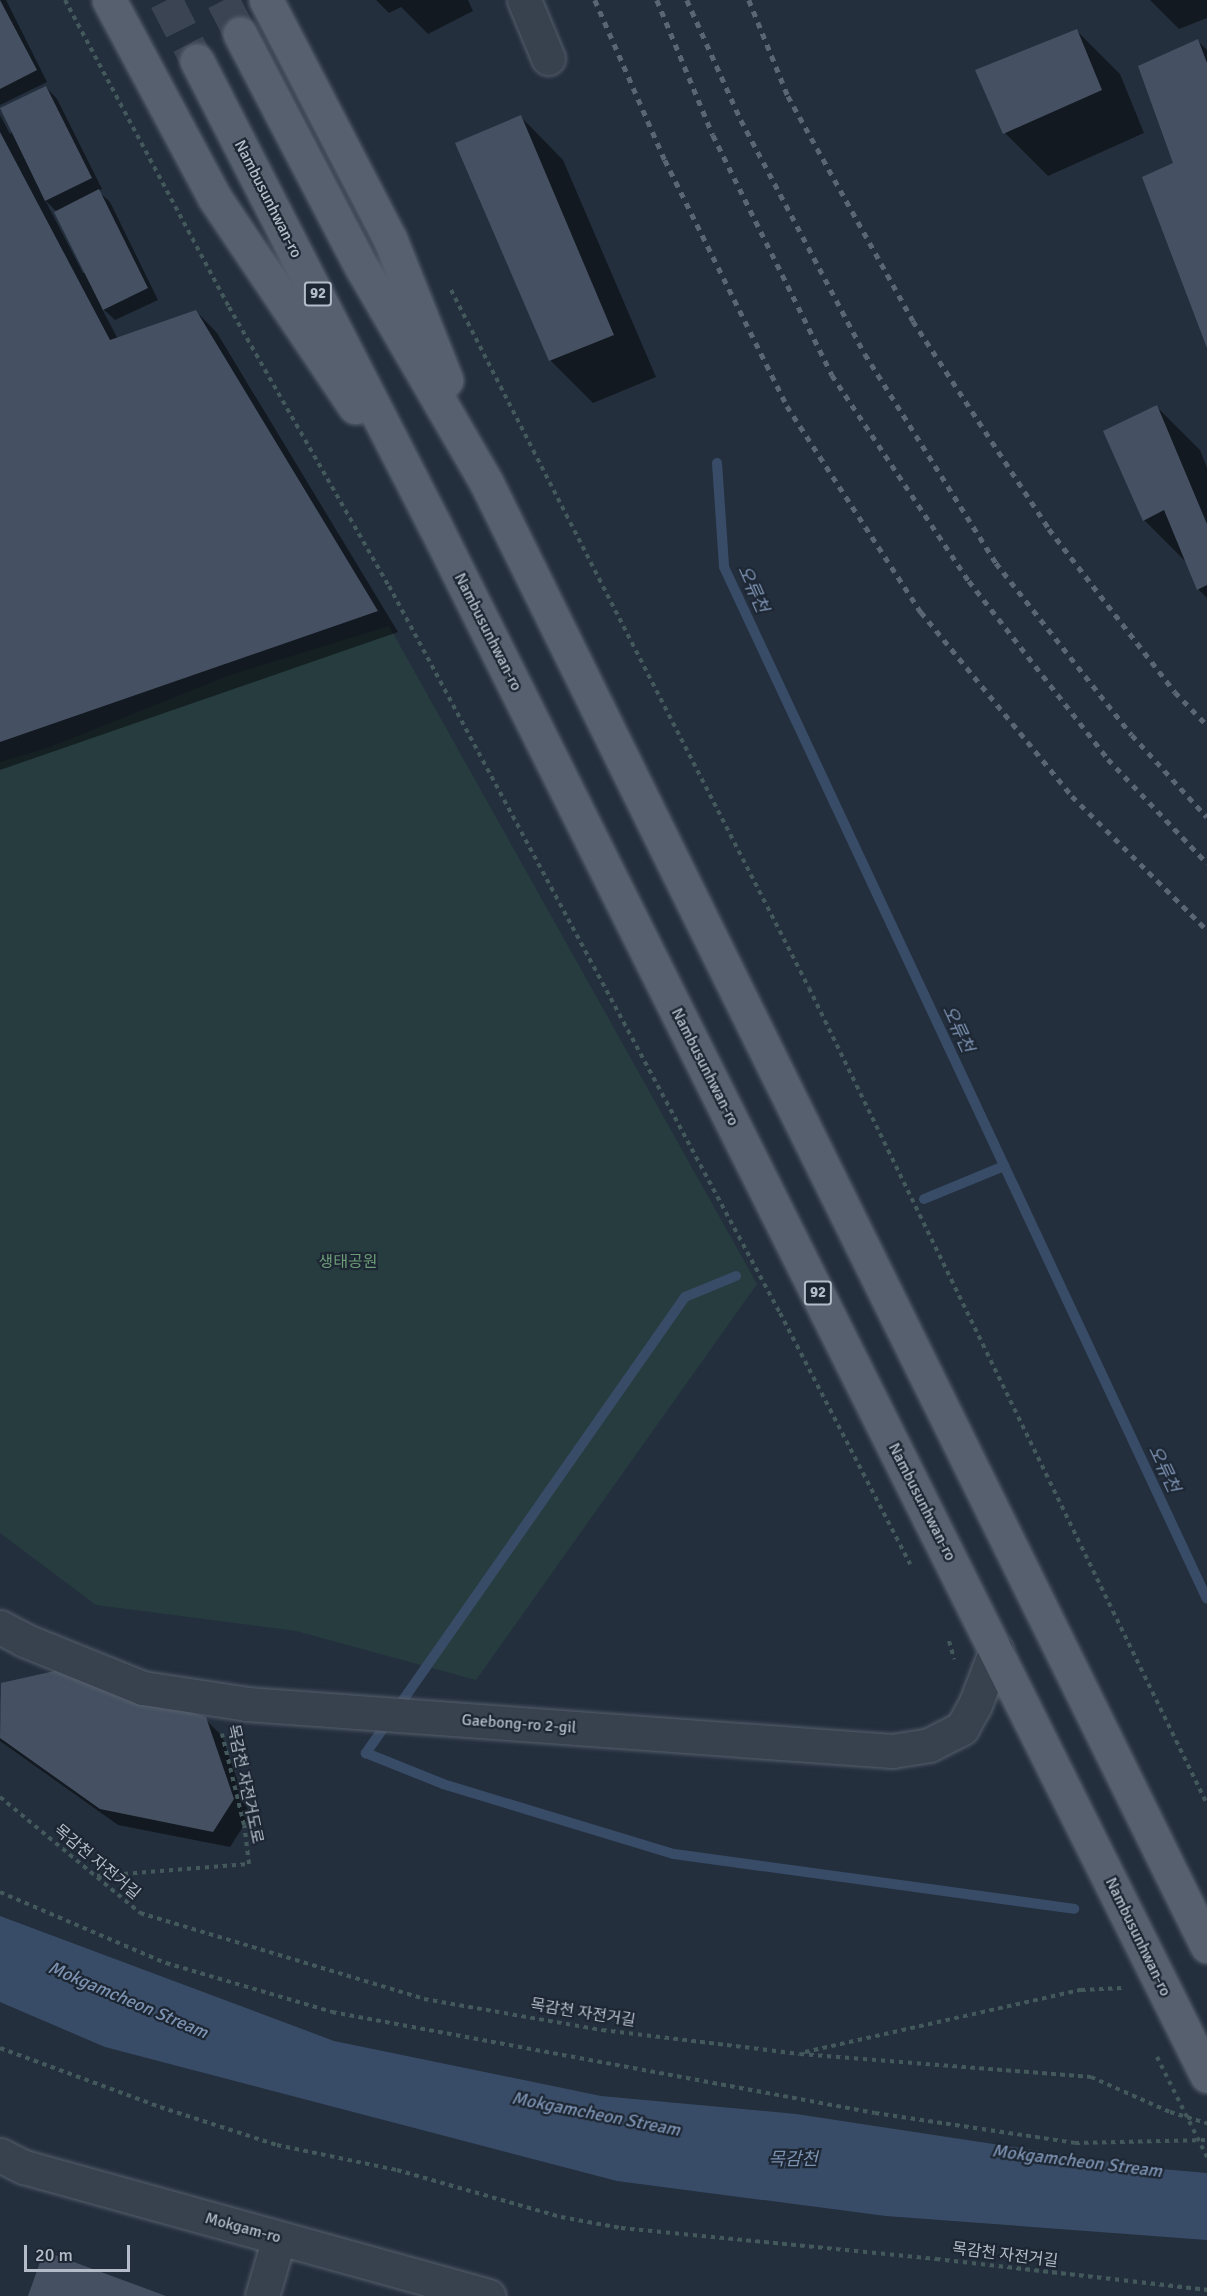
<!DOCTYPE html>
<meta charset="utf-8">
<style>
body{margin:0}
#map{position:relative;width:1207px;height:2296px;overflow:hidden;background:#242f3e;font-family:Signika,"Noto Sans KR",sans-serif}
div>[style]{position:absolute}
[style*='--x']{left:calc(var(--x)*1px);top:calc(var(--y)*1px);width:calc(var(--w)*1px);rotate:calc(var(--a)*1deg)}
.green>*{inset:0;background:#263c3f}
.water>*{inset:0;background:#394c67}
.shadow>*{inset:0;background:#0007}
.stream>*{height:10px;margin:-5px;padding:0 5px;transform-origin:5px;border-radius:5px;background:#394c67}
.building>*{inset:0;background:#455162}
.major-tunnel>*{height:33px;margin-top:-16.5px;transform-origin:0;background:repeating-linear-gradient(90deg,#3a4453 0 33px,transparent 0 49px)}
.path>*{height:4px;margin-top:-2px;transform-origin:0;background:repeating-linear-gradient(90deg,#44595c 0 4.5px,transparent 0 9px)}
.roads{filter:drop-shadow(0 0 2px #565f6c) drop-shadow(0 0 2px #565f6c)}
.minor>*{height:33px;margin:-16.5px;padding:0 16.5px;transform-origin:16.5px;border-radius:16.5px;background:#38414e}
.major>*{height:33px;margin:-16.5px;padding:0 16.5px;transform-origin:16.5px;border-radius:16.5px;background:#56606e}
.rail>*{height:4.5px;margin-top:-2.25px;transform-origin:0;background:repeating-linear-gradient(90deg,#5a6575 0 6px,transparent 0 12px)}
.path-bridge>*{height:4px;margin-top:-2px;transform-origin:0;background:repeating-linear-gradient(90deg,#44595c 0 4.5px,transparent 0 9px)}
span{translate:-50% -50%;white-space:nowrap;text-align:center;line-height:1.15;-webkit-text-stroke:4.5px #1d2633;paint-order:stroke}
.shield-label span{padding:2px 4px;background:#1d2633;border:2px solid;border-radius:4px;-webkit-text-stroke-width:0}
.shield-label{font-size:15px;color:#b4bcc9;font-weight:700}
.street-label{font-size:16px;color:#b4bcc9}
.park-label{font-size:16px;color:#6b9a76}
.water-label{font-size:18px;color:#7c92b1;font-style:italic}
.scale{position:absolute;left:24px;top:2245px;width:106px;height:27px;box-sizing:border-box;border:3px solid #b4bcc9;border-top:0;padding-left:8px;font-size:18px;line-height:21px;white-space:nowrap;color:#b4bcc9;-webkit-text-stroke:4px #1d2633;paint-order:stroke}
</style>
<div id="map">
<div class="green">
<div style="clip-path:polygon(389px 626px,757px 1284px,476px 1680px,296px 1631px,96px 1605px,0 1533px,0 762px,50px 747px,230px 675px)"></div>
</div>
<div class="water">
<div style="clip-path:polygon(0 1916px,334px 2041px,601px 2096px,796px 2114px,1150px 2168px,1207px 2173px,1207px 2240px,886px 2216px,617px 2181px,105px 2047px,0 2002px)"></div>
</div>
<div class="shadow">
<div style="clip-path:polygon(0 0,6px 0,47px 82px,0 105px)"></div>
<div style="clip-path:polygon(376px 0,468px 0,473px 11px,428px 34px,401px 7px,389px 13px)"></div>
<div style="clip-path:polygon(1150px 0,1207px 0,1207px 18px,1179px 29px)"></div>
<div style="clip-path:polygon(1077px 31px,1120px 74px,1144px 133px,1048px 176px,1005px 133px)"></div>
<div style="clip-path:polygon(1198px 41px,1207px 50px,1207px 344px,1174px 164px)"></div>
<div style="clip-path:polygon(evenodd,46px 87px,57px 99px,102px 189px,98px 191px,110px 202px,158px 300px,115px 320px,101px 307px,118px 339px,196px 311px,217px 333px,398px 632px,0 770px,0 115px,10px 134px,12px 132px,46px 87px,45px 200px,57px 212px,86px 272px,83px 273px,45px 200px)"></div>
<div style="clip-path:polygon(521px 117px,563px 160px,656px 377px,593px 403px,551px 361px,457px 144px)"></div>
<div style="clip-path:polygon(1157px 407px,1200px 450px,1207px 468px,1207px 598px,1198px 589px,1188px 564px,1144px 520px,1105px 431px)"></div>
<div style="clip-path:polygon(2px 1684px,205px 1719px,222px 1736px,250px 1816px,230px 1847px,118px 1825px,0 1741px)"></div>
</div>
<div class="stream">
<div style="--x:717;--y:463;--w:104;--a:86.1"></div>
<div style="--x:724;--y:567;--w:1139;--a:64.92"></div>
<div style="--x:924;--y:1199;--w:87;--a:-22.4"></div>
<div style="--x:736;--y:1276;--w:55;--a:157.6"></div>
<div style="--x:685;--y:1297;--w:557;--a:124.98"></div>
<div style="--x:366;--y:1753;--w:83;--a:21.9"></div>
<div style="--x:443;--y:1784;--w:241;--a:16.9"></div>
<div style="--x:674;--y:1854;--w:404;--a:7.8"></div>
</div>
<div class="building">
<div style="clip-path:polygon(0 0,37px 70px,0 89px)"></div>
<div style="clip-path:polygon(1077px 29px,1102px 90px,1003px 134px,975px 70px)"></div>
<div style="clip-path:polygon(1198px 39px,1207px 63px,1207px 348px,1142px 177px,1173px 163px,1138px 66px)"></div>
<div style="clip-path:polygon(46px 86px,92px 178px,45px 201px,0 108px)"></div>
<div style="clip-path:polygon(521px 115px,614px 335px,549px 361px,455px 143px)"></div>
<div style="clip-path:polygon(0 132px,110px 340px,196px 310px,378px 611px,0 742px)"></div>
<div style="clip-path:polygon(99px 189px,148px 288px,103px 310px,54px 212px)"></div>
<div style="clip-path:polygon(1157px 405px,1207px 524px,1207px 585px,1197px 590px,1164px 510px,1143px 521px,1103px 431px)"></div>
<div style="clip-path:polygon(59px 1670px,206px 1717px,234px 1799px,213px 1832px,100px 1809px,0 1738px,1px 1683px)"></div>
<div style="clip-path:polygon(44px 2251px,166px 2296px,28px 2296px)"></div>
</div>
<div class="major-tunnel">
<div style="--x:166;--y:0;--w:68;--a:63.1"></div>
<div style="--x:223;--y:0;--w:38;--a:63"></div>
</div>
<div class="path">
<div style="--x:65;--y:0;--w:348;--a:61.9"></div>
<div style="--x:229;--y:307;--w:322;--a:60.2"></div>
<div style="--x:389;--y:586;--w:825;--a:61.73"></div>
<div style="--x:780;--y:1313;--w:283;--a:62.6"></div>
<div style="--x:451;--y:290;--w:784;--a:62.85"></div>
<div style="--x:809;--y:988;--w:908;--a:64"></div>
<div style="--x:949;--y:1641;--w:19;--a:74"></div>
<div style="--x:0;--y:1797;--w:182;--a:39.6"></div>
<div style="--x:140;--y:1913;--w:297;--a:16.8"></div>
<div style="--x:424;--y:1999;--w:181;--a:9.9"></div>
<div style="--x:602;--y:2030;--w:199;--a:6.9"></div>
<div style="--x:800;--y:2054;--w:292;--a:4.5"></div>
<div style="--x:1091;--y:2077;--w:86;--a:23.9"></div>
<div style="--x:1170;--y:2112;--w:39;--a:17"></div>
<div style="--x:97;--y:1876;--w:152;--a:-4.5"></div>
<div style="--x:249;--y:1864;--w:39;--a:-97"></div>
<div style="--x:244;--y:1825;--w:94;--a:-103.6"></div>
<div style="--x:0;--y:1892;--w:181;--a:23.2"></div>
<div style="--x:166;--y:1963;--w:173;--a:16.4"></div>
<div style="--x:332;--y:2012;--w:552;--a:10.54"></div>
<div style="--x:875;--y:2113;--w:202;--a:8.5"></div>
<div style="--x:1075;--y:2143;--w:132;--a:-1.3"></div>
<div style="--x:0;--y:2048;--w:171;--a:20.2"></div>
<div style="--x:160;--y:2107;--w:123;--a:18"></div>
<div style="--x:277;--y:2145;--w:123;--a:11.8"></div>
<div style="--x:397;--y:2170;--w:171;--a:16"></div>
<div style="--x:561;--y:2217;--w:61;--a:10.4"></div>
<div style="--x:621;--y:2228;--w:317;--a:5.6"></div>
<div style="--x:936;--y:2259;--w:273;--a:6.5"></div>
<div style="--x:805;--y:2052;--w:283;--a:-12.7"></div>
<div style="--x:1081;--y:1990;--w:41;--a:-2.8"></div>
</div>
<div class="roads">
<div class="minor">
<div style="--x:524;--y:0;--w:63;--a:67.5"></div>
<div style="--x:0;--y:1627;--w:27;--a:28"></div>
<div style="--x:24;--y:1640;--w:128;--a:22"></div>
<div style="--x:143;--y:1688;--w:105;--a:8.7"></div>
<div style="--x:247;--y:1704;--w:647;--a:4.17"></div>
<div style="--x:892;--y:1751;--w:37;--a:-9"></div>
<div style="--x:929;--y:1745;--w:37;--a:-27"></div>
<div style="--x:962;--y:1728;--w:26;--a:-61"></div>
<div style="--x:975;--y:1705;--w:59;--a:-69.1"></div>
<div style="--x:0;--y:2155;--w:27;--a:27"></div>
<div style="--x:24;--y:2167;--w:482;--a:15.5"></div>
<div style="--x:262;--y:2296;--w:60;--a:-73.7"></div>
</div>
<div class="major">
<div style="--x:109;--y:0;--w:223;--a:61.9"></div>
<div style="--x:214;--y:197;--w:253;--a:56.1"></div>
<div style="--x:266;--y:0;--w:269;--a:62.6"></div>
<div style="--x:390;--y:239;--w:152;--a:68.3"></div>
<div style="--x:240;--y:34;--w:264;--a:62.5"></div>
<div style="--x:362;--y:268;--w:247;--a:59.9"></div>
<div style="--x:486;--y:482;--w:1632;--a:63.78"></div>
<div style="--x:197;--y:61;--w:525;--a:62.9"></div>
<div style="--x:436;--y:528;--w:1729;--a:63.52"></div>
</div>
</div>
<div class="rail">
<div style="--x:595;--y:0;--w:175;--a:66.4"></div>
<div style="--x:665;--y:160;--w:275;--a:63.6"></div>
<div style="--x:787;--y:406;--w:246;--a:57"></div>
<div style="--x:921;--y:612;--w:238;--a:50.6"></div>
<div style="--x:1072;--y:796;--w:190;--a:44.8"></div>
<div style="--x:657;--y:0;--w:146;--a:67.5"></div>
<div style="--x:713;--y:135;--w:268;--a:63.6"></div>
<div style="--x:832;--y:375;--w:247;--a:56.4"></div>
<div style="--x:969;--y:581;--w:226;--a:52"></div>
<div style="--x:1108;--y:759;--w:144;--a:46.4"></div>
<div style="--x:687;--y:0;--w:132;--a:65.8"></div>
<div style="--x:741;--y:120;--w:265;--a:62.1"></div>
<div style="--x:865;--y:354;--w:247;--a:57.9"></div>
<div style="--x:996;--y:563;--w:219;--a:51.7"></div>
<div style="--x:1132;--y:735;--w:111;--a:47.6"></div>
<div style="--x:749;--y:0;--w:104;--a:67.9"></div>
<div style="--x:788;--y:96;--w:257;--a:60.9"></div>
<div style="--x:913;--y:321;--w:249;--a:56.8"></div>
<div style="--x:1049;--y:529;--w:206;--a:52.3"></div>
<div style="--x:1175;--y:692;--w:46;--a:45.9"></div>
</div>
<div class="path-bridge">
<div style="--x:1157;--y:2057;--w:112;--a:63.4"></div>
</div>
<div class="shield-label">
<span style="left:318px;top:294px">92</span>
<span style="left:818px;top:1293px">92</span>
</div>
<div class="street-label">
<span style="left:268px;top:199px;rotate:63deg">Nambusunhwan-ro</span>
<span style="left:488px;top:632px;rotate:63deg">Nambusunhwan-ro</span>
<span style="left:705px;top:1067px;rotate:63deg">Nambusunhwan-ro</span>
<span style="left:922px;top:1502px;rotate:63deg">Nambusunhwan-ro</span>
<span style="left:519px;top:1724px;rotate:4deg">Gaebong-ro 2-gil</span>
<span style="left:245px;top:1784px;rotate:78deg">목감천 자전거도로</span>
<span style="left:97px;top:1862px;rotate:40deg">목감천 자전거길</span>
<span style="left:1138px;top:1937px;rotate:64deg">Nambusunhwan-ro</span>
<span style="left:583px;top:2013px;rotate:9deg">목감천 자전거길</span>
<span style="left:243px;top:2228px;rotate:15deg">Mokgam-ro</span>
<span style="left:1005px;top:2255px;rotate:7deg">목감천 자전거길</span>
</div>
<div class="park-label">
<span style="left:348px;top:1262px">생태공원</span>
</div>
<div class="water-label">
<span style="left:753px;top:589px;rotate:66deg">오류천</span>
<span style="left:958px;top:1029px;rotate:65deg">오류천</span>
<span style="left:1164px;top:1469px;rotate:65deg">오류천</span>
<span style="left:128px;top:2000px;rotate:23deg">Mokgamcheon Stream</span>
<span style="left:596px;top:2114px;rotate:11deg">Mokgamcheon Stream</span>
<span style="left:793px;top:2159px">목감천</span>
<span style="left:1077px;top:2161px;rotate:7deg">Mokgamcheon Stream</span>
</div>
<div class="scale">20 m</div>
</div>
